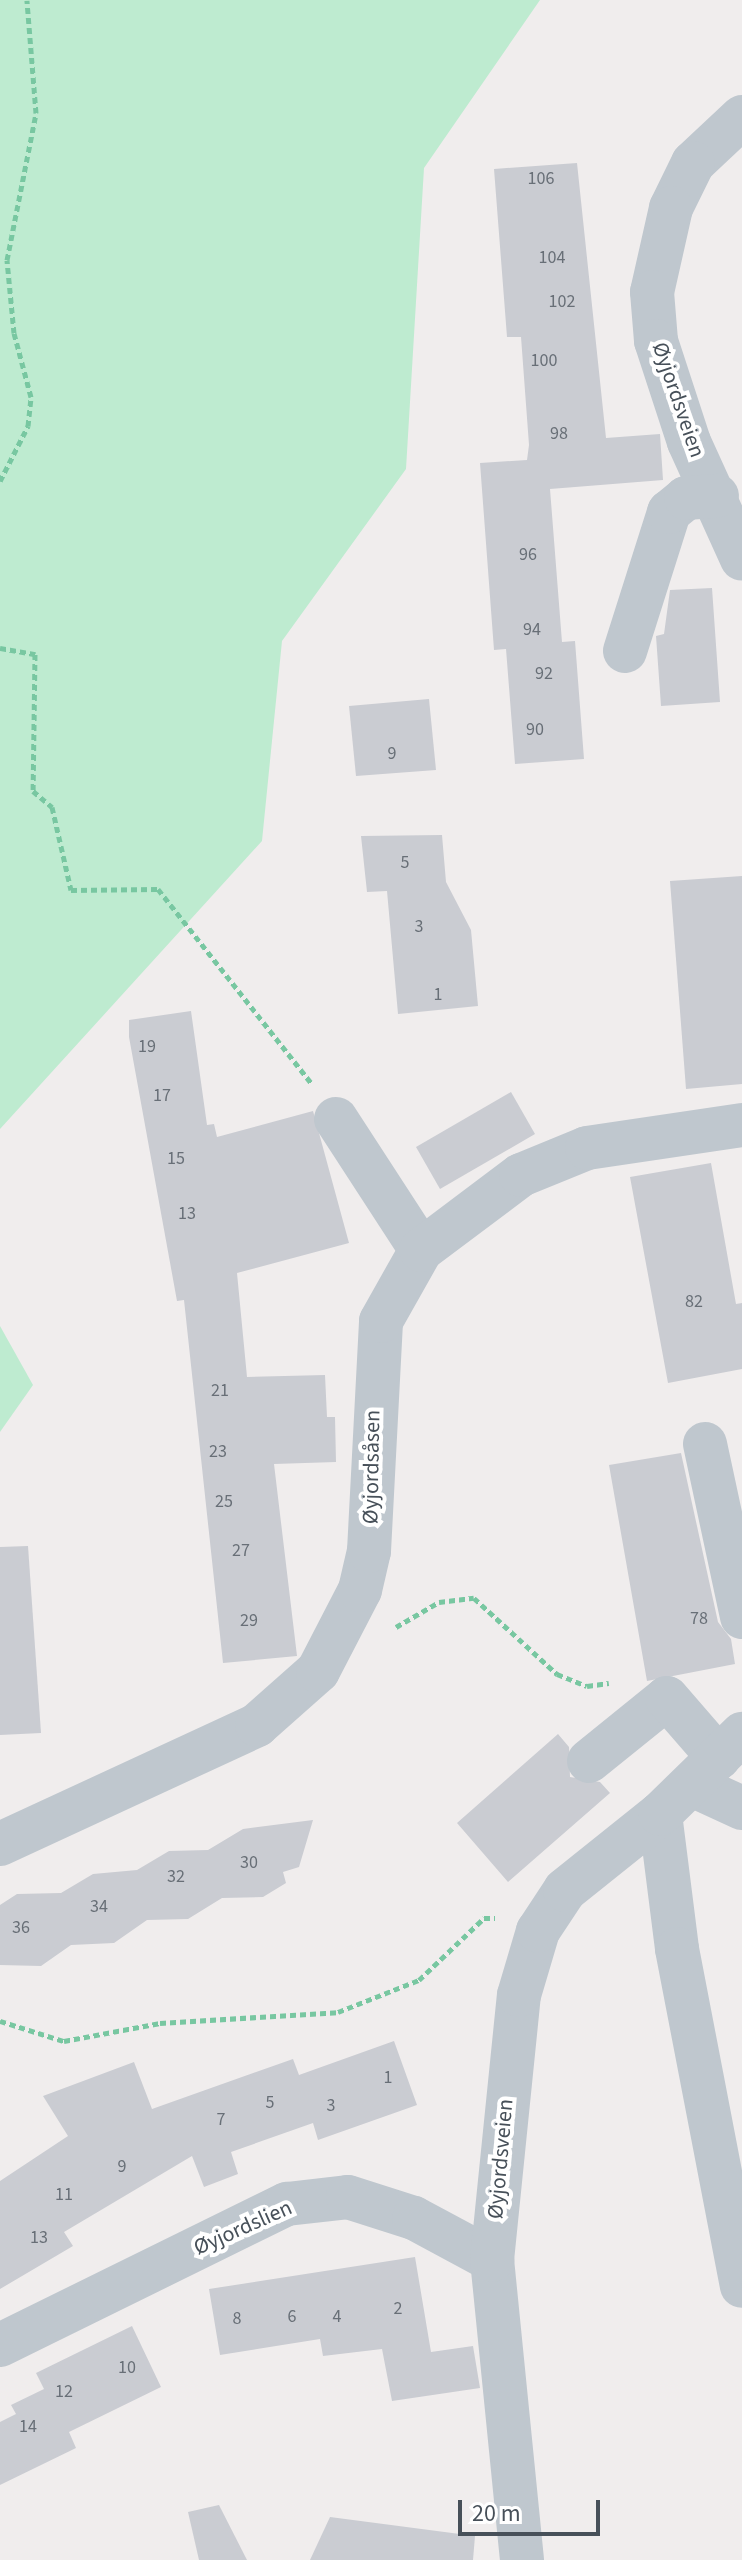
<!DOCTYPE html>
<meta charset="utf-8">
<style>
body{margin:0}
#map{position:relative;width:742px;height:2560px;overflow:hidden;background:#f0eded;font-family:"Source Sans 3",sans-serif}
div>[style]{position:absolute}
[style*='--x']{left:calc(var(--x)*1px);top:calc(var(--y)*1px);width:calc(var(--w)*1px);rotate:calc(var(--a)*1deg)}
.green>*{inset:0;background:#beebd0}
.building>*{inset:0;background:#caccd2}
.path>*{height:5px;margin-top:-2.5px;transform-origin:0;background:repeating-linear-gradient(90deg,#78c7a1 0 6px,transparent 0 10px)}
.minor>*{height:44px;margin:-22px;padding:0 22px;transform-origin:22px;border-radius:22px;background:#bfc7ce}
span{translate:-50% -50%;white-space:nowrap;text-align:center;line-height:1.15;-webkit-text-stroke:8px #fff;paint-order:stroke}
.number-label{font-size:18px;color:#686f77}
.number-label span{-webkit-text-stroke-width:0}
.street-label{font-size:22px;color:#475059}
.scale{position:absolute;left:458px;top:2500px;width:142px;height:36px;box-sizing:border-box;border:4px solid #475059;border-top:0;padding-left:10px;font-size:24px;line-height:28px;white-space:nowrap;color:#475059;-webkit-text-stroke:6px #fff;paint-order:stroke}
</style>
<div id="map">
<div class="green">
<div style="clip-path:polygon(0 0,540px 0,424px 168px,406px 469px,282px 641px,262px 841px,0 1129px)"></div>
<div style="clip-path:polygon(0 1326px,33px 1385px,0 1432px)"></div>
</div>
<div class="building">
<div style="clip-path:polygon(577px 163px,606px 438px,660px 434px,663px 480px,550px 489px,562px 642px,575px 641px,584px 759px,515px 764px,506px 649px,494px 650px,480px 463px,527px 460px,529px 445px,521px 337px,507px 337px,494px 169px)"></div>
<div style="clip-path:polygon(712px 588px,720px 702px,661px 706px,656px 636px,664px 634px,670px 590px)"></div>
<div style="clip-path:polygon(429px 699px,436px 770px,356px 776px,349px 706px)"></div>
<div style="clip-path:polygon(442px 835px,446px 882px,471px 930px,478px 1006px,398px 1014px,387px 891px,367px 892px,361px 836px)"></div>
<div style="clip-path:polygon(742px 876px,742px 1084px,686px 1089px,670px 881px)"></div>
<div style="clip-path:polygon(191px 1011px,207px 1125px,214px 1124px,217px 1137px,313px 1111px,349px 1243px,237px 1273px,247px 1377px,325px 1375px,327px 1417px,335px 1417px,336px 1462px,274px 1464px,297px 1656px,223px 1663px,184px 1300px,177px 1301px,129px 1037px,129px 1020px)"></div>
<div style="clip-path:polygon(511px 1092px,535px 1134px,440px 1189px,416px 1147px)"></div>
<div style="clip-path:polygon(711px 1163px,736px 1304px,742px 1303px,742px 1369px,668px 1383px,630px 1177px)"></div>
<div style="clip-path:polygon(681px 1453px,718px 1622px,731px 1639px,735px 1664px,647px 1681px,609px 1465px)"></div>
<div style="clip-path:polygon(28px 1546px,41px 1733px,0 1735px,0 1547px)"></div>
<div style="clip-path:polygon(558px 1734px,569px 1747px,570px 1777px,600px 1782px,610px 1793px,508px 1882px,457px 1823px)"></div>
<div style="clip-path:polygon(313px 1820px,299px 1867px,283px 1872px,286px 1883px,263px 1897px,222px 1898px,188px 1919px,147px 1920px,114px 1943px,71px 1945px,41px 1966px,0 1965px,0 1905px,17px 1894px,61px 1893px,93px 1874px,137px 1870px,169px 1851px,208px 1850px,243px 1829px)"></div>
<div style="clip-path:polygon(394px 2041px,417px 2105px,318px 2140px,313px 2123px,231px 2152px,238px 2174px,204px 2187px,192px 2156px,64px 2232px,73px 2246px,0 2289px,0 2181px,68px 2136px,43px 2096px,134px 2062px,152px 2109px,293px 2059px,299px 2075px)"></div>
<div style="clip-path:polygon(415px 2257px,431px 2352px,473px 2346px,480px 2388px,392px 2401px,382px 2349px,323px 2356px,320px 2339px,220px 2355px,209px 2289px)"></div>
<div style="clip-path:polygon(132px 2326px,161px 2387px,69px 2432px,76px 2448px,0 2485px,0 2422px,16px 2414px,11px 2405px,44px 2389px,36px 2373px)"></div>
<div style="clip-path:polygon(219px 2505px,247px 2560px,199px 2560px,188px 2512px)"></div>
<div style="clip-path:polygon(330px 2517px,475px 2536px,473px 2560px,310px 2560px)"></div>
</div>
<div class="path">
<div style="--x:0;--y:481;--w:62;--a:-63"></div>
<div style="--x:28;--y:426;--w:29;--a:-84"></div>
<div style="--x:31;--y:397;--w:66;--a:-104.9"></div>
<div style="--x:14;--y:333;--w:73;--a:-95.5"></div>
<div style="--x:7;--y:260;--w:150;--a:-78.8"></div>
<div style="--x:36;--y:113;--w:113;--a:-94.6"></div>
<div style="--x:0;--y:648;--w:36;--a:10"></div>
<div style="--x:35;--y:654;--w:137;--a:90.8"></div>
<div style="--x:33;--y:791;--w:25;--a:40"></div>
<div style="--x:52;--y:807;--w:85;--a:77.1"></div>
<div style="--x:71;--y:890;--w:87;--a:-0.7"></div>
<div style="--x:158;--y:889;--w:248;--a:51.7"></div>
<div style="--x:396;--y:1627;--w:50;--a:-30.2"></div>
<div style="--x:439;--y:1602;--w:35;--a:-7"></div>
<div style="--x:474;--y:1598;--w:113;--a:42.5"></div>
<div style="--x:557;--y:1674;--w:32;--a:22"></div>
<div style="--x:587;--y:1686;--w:22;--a:-8"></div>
<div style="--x:0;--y:2021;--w:67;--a:17.4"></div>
<div style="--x:64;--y:2041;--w:98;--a:-10.6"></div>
<div style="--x:160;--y:2023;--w:178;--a:-3.5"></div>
<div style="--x:338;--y:2012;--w:87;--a:-21.6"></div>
<div style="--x:419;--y:1980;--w:90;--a:-43.6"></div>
<div style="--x:484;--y:1918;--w:11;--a:0"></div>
</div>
<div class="minor">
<div style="--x:742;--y:117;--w:67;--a:136.8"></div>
<div style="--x:693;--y:163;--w:50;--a:116.1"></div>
<div style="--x:671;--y:208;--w:86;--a:102.7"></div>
<div style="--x:652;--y:292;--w:49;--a:85.3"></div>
<div style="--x:656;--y:341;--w:106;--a:71.9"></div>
<div style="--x:689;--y:442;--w:128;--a:65.6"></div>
<div style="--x:625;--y:651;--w:146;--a:-72.4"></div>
<div style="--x:669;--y:512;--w:22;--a:-39"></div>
<div style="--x:686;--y:498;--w:31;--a:-4"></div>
<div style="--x:336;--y:1119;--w:156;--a:57"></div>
<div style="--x:705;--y:1444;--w:177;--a:77.9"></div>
<div style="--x:589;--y:1761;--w:100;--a:-38.9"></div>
<div style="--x:667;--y:1698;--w:79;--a:49.1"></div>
<div style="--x:692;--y:1785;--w:55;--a:24.7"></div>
<div style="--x:660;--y:1814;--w:136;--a:82.8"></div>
<div style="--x:677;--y:1949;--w:343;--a:79.1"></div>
<div style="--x:0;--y:1844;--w:283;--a:-24.8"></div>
<div style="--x:257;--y:1725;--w:81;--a:-41.5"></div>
<div style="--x:318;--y:1671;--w:91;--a:-62.6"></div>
<div style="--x:360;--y:1590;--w:40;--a:-77"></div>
<div style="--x:369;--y:1551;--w:230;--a:-87"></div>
<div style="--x:381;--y:1321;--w:81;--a:-60.6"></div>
<div style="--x:421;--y:1250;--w:125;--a:-36.9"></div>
<div style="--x:521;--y:1175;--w:71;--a:-22.2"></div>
<div style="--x:587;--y:1148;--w:157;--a:-8.4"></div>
<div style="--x:0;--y:2345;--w:320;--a:-26.2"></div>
<div style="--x:287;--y:2204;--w:61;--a:-6.5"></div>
<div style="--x:348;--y:2197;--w:69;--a:17.7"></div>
<div style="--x:414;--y:2218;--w:89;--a:28.3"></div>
<div style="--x:522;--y:2560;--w:301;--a:-95.7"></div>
<div style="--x:492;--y:2260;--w:266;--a:-84.2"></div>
<div style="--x:519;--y:1995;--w:67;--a:-73.5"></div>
<div style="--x:538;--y:1931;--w:49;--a:-56.6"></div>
<div style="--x:565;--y:1890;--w:122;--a:-38.7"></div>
<div style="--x:660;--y:1814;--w:115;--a:-44.3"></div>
</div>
<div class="number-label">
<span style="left:541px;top:179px">106</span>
<span style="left:552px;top:258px">104</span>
<span style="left:562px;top:302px">102</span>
<span style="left:544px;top:361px">100</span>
<span style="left:559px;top:434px">98</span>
<span style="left:528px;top:555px">96</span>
<span style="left:532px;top:630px">94</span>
<span style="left:544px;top:674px">92</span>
<span style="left:535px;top:730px">90</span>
<span style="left:392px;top:754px">9</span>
<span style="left:405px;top:863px">5</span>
<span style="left:419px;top:927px">3</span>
<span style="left:438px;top:995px">1</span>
<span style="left:147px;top:1047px">19</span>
<span style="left:162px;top:1096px">17</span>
<span style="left:176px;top:1159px">15</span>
<span style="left:187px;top:1214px">13</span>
<span style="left:694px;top:1302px">82</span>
<span style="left:220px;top:1391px">21</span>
<span style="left:218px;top:1452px">23</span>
<span style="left:224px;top:1502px">25</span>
<span style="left:241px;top:1551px">27</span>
<span style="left:699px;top:1619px">78</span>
<span style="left:249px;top:1621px">29</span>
<span style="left:249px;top:1863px">30</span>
<span style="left:176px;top:1877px">32</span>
<span style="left:99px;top:1907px">34</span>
<span style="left:21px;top:1928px">36</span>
<span style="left:388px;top:2078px">1</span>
<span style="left:270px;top:2103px">5</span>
<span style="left:331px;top:2106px">3</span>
<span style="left:221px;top:2120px">7</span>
<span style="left:122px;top:2167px">9</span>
<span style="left:64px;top:2195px">11</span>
<span style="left:39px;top:2238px">13</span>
<span style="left:398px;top:2309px">2</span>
<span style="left:292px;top:2317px">6</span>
<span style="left:337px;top:2317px">4</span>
<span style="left:237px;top:2319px">8</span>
<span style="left:127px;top:2368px">10</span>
<span style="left:64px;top:2392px">12</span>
<span style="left:28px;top:2427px">14</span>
</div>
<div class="street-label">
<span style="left:678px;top:400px;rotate:71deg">Øyjordsveien</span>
<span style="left:372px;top:1467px;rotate:-89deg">Øyjordsåsen</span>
<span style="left:501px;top:2159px;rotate:-85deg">Øyjordsveien</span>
<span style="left:243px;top:2228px;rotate:-24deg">Øyjordslien</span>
</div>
<div class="scale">20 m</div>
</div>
